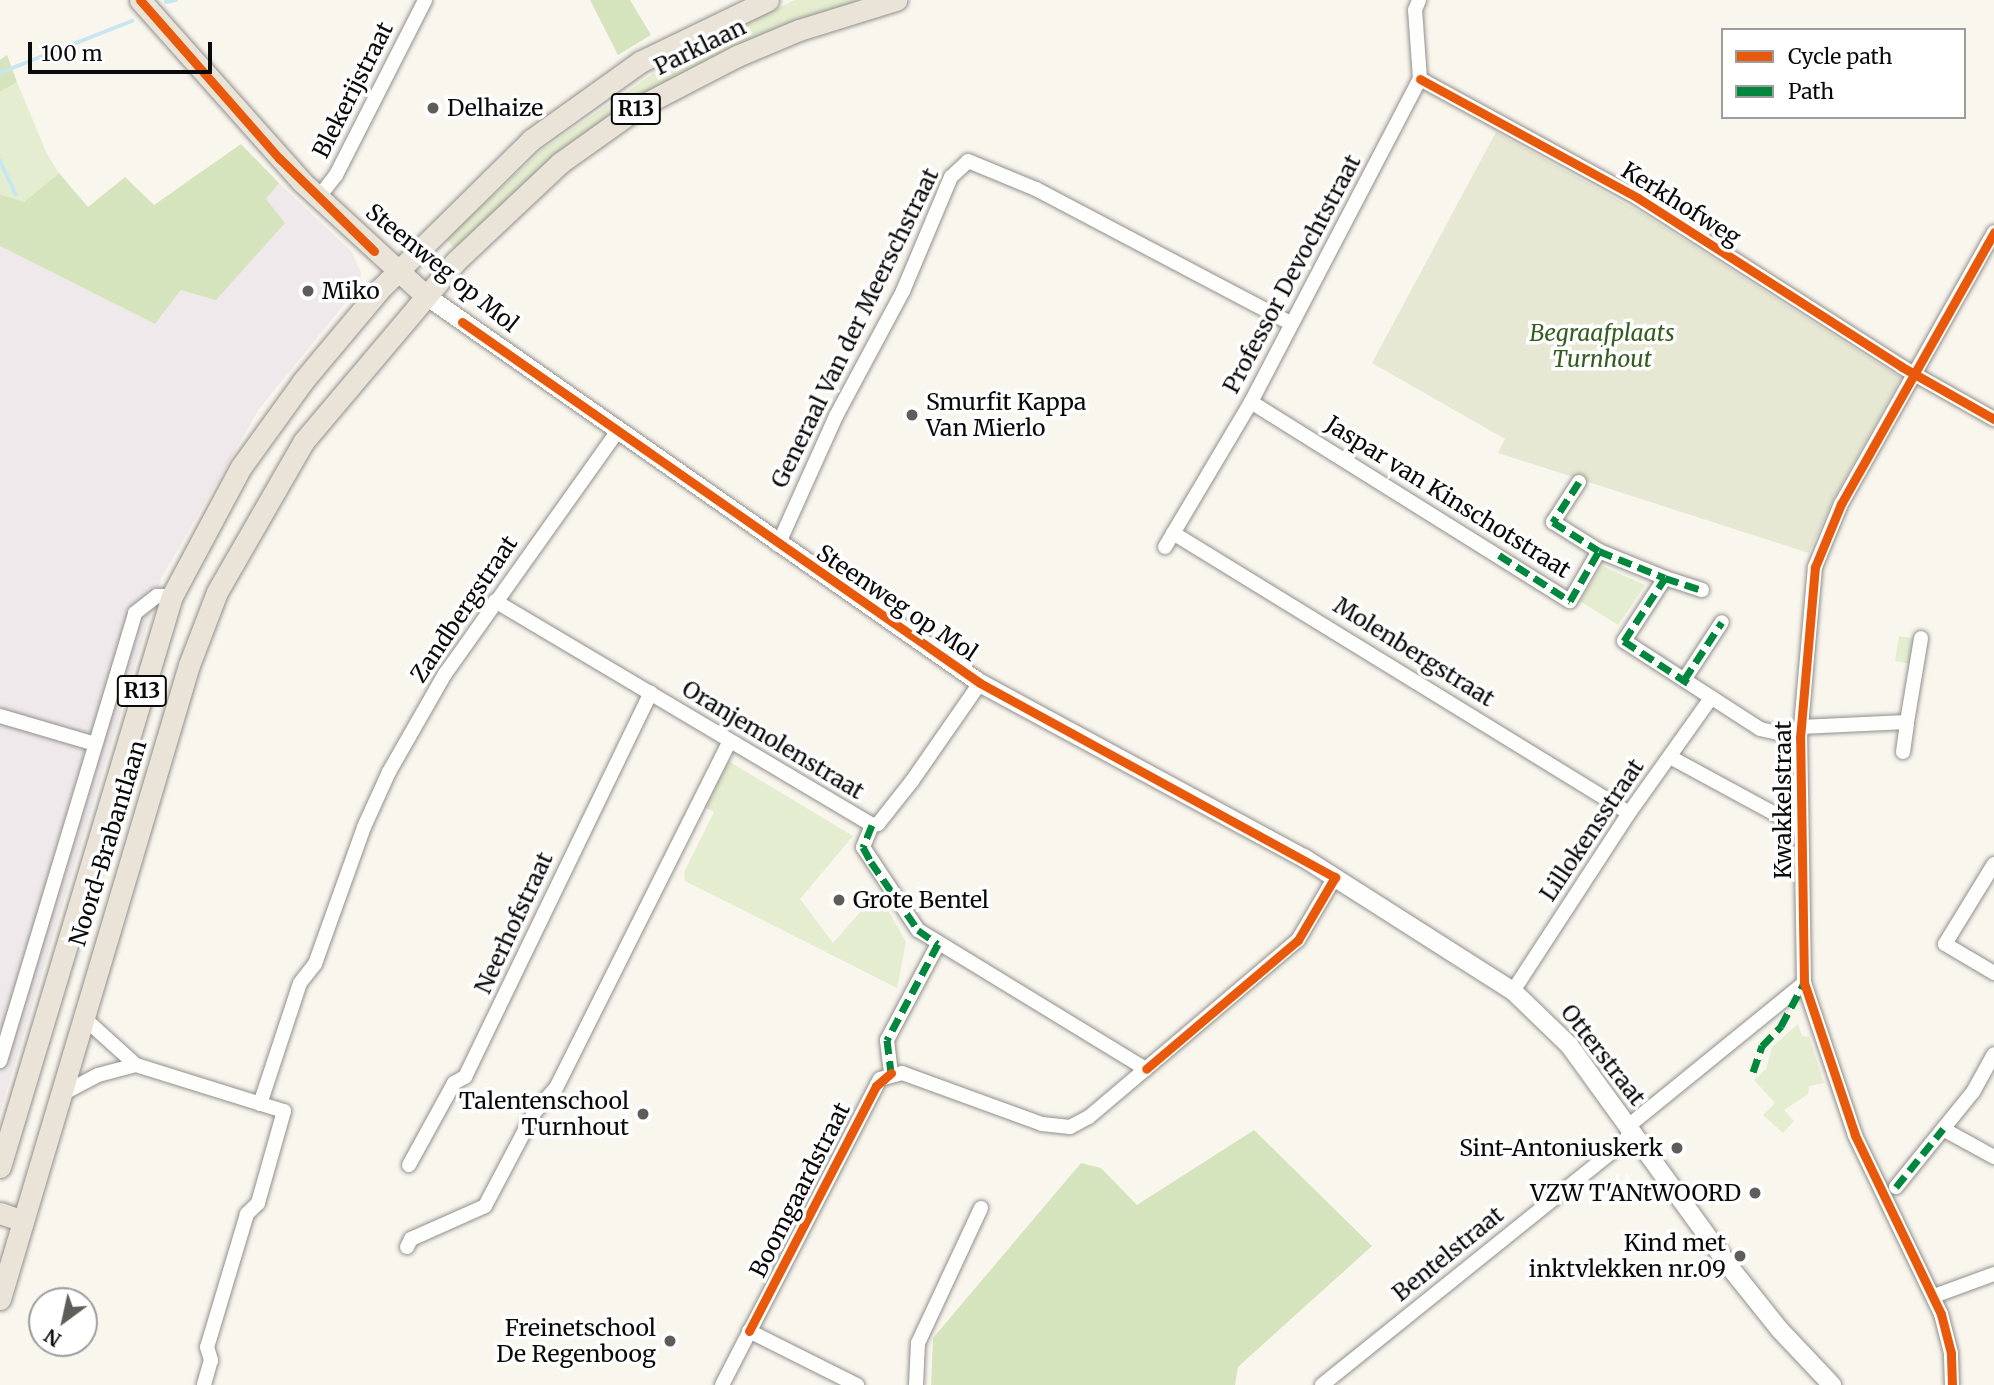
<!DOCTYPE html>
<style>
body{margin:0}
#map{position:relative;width:1994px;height:1385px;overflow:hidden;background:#f9f6ee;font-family:Merriweather,serif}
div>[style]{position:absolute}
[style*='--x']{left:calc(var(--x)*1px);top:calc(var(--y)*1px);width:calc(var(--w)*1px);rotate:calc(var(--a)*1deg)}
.industrial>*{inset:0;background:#efe9eb}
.green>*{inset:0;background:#e4edcf}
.forest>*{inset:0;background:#d6e4bd}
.cemetery>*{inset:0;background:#e6e8d3}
.stream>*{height:3.5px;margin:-1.75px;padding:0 1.75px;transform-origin:1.75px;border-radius:1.75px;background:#c6e7f1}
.roads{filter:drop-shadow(0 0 2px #92908d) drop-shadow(0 0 2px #92908d)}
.minor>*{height:14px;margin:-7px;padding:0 7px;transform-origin:7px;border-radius:7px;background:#fefefc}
.tertiary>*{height:18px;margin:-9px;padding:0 9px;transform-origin:9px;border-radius:9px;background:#fefefc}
.primary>*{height:21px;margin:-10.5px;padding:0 10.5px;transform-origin:10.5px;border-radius:10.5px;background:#eae3d7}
.quiet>*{height:7px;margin-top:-3.5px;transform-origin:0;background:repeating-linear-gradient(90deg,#00873e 0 14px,transparent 0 21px)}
.cycleway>*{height:9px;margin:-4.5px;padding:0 4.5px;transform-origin:4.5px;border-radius:4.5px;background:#e8590c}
.dots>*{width:19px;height:19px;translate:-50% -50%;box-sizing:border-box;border:4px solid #fff;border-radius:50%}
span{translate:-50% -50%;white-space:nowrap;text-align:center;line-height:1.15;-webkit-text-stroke:7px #fff;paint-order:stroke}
.shield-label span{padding:2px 5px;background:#fff;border:2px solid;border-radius:5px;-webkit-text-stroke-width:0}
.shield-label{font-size:21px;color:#0a0a0a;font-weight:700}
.street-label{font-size:23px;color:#0a0a0a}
.poi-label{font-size:23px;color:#0a0a0a}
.left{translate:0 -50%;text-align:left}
.right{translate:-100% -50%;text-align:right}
.park-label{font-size:23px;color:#335d1f;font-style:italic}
.legend{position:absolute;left:1721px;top:28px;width:245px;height:91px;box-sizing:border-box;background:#fff;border:2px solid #9d9d9d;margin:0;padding:9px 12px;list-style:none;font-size:21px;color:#0a0a0a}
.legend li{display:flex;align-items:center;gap:14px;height:35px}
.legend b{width:35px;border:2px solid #9d9d9d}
.north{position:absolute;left:28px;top:1287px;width:70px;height:70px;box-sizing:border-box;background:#fff;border:2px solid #9d9d9d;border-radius:50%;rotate:213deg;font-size:19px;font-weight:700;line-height:28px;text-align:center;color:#0a0a0a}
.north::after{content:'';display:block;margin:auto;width:24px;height:32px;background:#5e5d5a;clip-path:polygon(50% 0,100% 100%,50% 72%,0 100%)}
.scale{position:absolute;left:28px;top:42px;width:184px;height:32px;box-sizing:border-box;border:4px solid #0a0a0a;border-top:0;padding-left:9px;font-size:21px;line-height:24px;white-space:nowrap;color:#0a0a0a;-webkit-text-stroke:5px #fff;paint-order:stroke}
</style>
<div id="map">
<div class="industrial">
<div style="clip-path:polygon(279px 183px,352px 252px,361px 273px,360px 285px,259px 409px,161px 579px,0 1113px,0 246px,155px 324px,181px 290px,285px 223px,265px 199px)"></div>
</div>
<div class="green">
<div style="clip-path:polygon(795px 0,861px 0,651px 92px,455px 249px,446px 239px,542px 150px,657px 71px,663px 60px)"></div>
<div style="clip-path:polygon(17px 82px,47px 154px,59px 173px,24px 202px,0 194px,0 92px)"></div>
<div style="clip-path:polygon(1602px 566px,1645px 585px,1618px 625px,1580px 601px)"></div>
<div style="clip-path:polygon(1899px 636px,1916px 639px,1911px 664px,1895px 661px)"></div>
<div style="clip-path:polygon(725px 759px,853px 836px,800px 899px,833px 943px,871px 900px,880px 896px,906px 942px,897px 988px,685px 881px,684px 872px,714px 812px,699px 804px)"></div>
<div style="clip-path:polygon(1798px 1024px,1802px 1036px,1809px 1037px,1824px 1083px,1809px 1086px,1808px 1094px,1784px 1110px,1794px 1121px,1783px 1133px,1763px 1115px,1775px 1103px,1754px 1080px,1766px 1069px,1772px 1047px)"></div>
</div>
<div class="forest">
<div style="clip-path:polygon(590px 0,630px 0,651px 35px,618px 55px)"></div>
<div style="clip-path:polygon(7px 55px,17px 82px,0 92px,0 60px)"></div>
<div style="clip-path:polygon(241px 144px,279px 183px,266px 199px,285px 223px,216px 300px,181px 290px,155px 324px,0 246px,0 194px,24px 202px,59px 173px,88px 207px,125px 177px,154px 205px)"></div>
<div style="clip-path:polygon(1254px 1130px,1372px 1246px,1238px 1367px,1235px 1385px,931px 1385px,933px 1338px,1081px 1163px,1101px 1168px,1137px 1205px)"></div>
</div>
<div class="cemetery">
<div style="clip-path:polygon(1496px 132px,1642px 213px,1901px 378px,1833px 500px,1809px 553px,1498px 453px,1505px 439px,1372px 363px)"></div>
</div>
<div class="stream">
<div style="--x:166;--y:2;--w:10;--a:-11"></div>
<div style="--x:0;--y:73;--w:142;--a:-21.5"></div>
<div style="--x:0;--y:160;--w:38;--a:65"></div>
</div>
<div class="roads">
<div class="minor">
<div style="--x:1420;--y:79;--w:248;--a:28.6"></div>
<div style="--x:1638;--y:198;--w:313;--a:32.6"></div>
<div style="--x:1902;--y:367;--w:106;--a:29.5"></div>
<div style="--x:318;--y:198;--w:29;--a:-52"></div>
<div style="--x:336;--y:175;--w:196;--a:-63"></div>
<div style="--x:1251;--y:402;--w:376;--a:32"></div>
<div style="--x:1570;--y:601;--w:58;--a:-59.9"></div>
<div style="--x:1599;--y:551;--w:71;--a:22.2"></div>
<div style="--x:1579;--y:482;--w:48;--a:123"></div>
<div style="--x:1553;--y:522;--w:54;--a:32.2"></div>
<div style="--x:1173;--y:533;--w:535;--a:31.55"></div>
<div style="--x:778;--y:545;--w:141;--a:-65.8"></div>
<div style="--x:836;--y:416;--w:142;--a:-61.8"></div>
<div style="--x:903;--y:291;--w:124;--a:-67.2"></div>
<div style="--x:951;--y:177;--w:23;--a:-43"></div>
<div style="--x:968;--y:161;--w:74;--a:22.4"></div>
<div style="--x:1036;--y:189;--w:289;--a:27.8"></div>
<div style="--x:1165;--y:547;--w:169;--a:-59.3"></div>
<div style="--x:1251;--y:402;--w:365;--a:-62.4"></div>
<div style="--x:1420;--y:79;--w:69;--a:-94.1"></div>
<div style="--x:1415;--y:10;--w:11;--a:-68"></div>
<div style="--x:1702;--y:590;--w:39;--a:-162"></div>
<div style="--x:1665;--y:578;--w:75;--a:123.1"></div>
<div style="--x:1624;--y:641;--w:162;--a:32.9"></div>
<div style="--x:1760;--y:729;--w:41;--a:12.7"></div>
<div style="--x:495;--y:601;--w:439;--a:30.7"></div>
<div style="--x:1684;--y:680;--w:69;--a:-56.8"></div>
<div style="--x:0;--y:716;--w:96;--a:16.4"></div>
<div style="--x:1800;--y:727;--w:107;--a:-2.7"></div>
<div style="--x:1907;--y:722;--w:85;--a:-80.5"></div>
<div style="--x:1903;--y:752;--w:30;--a:-82"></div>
<div style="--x:1670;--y:757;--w:149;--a:28.5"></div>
<div style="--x:872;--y:825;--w:24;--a:112"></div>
<div style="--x:863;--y:847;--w:100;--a:56.5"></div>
<div style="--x:918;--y:930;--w:267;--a:31.4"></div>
<div style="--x:872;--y:825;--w:6;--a:-9"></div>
<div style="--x:878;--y:824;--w:55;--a:-51.7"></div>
<div style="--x:912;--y:781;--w:119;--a:-55.2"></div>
<div style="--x:1994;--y:864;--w:94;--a:121.5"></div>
<div style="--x:1945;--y:944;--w:57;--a:30.6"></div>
<div style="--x:1513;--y:991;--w:212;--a:-56.9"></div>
<div style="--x:1629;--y:813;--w:141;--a:-54.5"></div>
<div style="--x:84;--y:1018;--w:70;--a:42.1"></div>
<div style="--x:136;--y:1065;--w:155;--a:17.3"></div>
<div style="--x:284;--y:1111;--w:96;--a:105.8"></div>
<div style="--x:258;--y:1203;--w:16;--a:135"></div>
<div style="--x:247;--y:1214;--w:139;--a:106.7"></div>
<div style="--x:207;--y:1347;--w:14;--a:73"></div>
<div style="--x:211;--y:1360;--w:26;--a:106"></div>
<div style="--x:0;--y:1061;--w:468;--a:-73.2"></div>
<div style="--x:135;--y:613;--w:28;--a:-38"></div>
<div style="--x:157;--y:596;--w:15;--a:0"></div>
<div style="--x:891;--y:1073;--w:33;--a:-97"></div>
<div style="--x:887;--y:1040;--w:109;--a:-62"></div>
<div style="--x:60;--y:1095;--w:43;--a:-27.8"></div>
<div style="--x:98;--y:1075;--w:39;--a:-15"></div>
<div style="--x:260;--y:1104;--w:127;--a:-71.7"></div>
<div style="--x:300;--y:983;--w:24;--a:-52"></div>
<div style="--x:315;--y:964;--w:145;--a:-70.3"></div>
<div style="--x:364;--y:827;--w:60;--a:-65.6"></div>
<div style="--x:389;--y:772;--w:113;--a:-60.3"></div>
<div style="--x:445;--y:674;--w:297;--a:-54.6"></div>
<div style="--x:1943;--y:1129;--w:58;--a:28.8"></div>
<div style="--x:409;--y:1165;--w:94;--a:-61.2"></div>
<div style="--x:454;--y:1083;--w:13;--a:-29"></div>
<div style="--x:465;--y:1077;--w:427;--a:-64.2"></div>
<div style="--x:1896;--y:1187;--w:122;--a:-51"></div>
<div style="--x:1973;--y:1092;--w:43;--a:-61.1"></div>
<div style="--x:407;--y:1247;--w:9;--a:-63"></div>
<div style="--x:411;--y:1239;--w:81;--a:-24"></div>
<div style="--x:485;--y:1206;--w:105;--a:-62.2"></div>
<div style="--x:534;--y:1113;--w:33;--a:-49"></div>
<div style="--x:556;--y:1088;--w:388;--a:-63.4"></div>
<div style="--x:1934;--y:1296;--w:64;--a:-20.1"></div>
<div style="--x:749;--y:1331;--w:121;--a:26.6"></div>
<div style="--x:722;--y:1385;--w:344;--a:-62.7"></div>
<div style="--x:880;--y:1079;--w:23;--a:-15"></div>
<div style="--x:902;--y:1073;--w:149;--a:20"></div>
<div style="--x:1042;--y:1124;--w:28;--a:6"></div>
<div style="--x:1070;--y:1127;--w:21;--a:-28"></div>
<div style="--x:1089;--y:1117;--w:274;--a:-40.3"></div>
<div style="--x:1298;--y:940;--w:73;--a:-59.6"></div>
<div style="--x:916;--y:1385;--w:42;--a:-87.3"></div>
<div style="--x:918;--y:1343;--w:149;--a:-65"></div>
<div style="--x:1322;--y:1385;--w:390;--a:-38.8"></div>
<div style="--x:1626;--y:1141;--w:19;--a:-72"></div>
<div style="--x:1632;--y:1123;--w:222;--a:-39.1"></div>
<div style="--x:1952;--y:1385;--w:32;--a:-92"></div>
<div style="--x:1951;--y:1353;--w:40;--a:-104.4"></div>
<div style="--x:1941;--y:1314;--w:199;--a:-115.7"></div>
<div style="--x:1855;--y:1135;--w:160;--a:-108.5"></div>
<div style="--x:1804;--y:983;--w:245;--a:-90.9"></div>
<div style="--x:1800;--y:738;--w:172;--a:-85"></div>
<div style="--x:1815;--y:567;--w:68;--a:-67.6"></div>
<div style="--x:1841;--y:504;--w:312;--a:-60.6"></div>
</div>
<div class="tertiary">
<div style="--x:425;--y:295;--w:677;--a:34.96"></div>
<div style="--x:980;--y:683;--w:368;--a:28.4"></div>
<div style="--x:1304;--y:858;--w:248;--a:32.5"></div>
<div style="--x:1513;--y:991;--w:78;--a:44"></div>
<div style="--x:1569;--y:1045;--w:271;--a:54.1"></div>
<div style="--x:1728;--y:1265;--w:83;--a:51.3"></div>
<div style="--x:1780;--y:1330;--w:76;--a:46.6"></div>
</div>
<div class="primary">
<div style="--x:140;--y:0;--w:244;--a:48.3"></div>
<div style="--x:302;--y:182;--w:167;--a:42.6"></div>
<div style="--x:0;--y:1167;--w:596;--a:-73.24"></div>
<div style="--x:172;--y:596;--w:146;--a:-61.9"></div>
<div style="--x:241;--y:467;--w:106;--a:-54.2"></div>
<div style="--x:303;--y:381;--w:119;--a:-50.1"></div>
<div style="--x:379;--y:290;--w:214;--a:-44.6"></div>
<div style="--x:531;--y:140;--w:134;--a:-35.6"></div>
<div style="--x:640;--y:62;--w:142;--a:-25.8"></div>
<div style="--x:0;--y:1213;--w:24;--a:19"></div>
<div style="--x:0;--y:1299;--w:662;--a:-73.4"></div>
<div style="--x:189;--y:665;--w:78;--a:-69"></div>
<div style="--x:217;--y:592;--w:174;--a:-60.1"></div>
<div style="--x:304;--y:441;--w:234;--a:-49.8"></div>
<div style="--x:455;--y:262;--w:144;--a:-43.3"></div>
<div style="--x:560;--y:163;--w:95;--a:-35.5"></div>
<div style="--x:637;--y:108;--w:113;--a:-27.5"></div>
<div style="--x:737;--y:56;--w:67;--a:-22.8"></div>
<div style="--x:799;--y:30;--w:102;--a:-17.2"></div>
</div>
</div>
<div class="quiet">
<div style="--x:1579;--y:482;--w:48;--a:123"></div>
<div style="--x:1553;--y:522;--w:54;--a:32.2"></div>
<div style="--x:1499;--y:555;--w:85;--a:32.9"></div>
<div style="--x:1570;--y:601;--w:58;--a:-59.9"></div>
<div style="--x:1599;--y:551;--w:71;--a:22.2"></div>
<div style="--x:1684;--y:680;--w:69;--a:-56.8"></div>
<div style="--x:1688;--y:683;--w:77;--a:-146.7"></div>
<div style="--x:1624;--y:641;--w:75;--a:-56.9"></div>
<div style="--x:1665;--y:578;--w:39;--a:18"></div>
<div style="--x:872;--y:825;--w:24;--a:112"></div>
<div style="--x:863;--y:847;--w:17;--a:62"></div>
<div style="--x:871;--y:862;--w:83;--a:55.3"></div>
<div style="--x:918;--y:930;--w:24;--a:35"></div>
<div style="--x:938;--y:944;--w:109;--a:118"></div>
<div style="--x:887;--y:1040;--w:33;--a:83"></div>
<div style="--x:1753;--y:1072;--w:28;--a:-71"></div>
<div style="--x:1762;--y:1046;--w:28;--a:-46"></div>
<div style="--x:1781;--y:1026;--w:49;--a:-61.9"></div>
<div style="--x:1896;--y:1187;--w:75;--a:-51"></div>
</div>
<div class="cycleway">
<div style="--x:140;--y:0;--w:210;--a:48.7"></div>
<div style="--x:279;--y:158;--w:133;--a:44.4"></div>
<div style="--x:1420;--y:79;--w:248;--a:28.6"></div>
<div style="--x:1638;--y:198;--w:313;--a:32.6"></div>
<div style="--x:1902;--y:367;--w:106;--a:29.5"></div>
<div style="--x:462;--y:322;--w:631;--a:34.87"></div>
<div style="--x:980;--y:683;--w:405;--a:28.7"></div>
<div style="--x:1335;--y:877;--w:73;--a:120.4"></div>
<div style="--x:1298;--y:940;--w:199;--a:139.7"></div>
<div style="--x:749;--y:1331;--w:276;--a:-62.6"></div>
<div style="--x:876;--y:1086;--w:20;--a:-41"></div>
<div style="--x:1952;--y:1385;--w:32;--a:-92"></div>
<div style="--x:1951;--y:1353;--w:40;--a:-104.4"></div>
<div style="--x:1941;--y:1314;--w:199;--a:-115.7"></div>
<div style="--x:1855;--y:1135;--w:160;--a:-108.5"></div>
<div style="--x:1804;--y:983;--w:245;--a:-90.9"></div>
<div style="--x:1800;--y:738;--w:172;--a:-85"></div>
<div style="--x:1815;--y:567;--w:68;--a:-67.6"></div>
<div style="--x:1841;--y:504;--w:312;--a:-60.6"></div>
</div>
<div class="dots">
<div style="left:433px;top:108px;background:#5e5d5a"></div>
<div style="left:308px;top:291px;background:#5e5d5a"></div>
<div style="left:912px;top:415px;background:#5e5d5a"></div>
<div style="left:839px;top:900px;background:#5e5d5a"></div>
<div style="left:643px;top:1114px;background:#5e5d5a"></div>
<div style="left:1677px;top:1148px;background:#5e5d5a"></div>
<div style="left:1755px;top:1193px;background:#5e5d5a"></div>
<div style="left:1740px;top:1256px;background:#5e5d5a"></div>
<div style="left:670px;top:1341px;background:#5e5d5a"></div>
</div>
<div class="shield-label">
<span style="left:636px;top:109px">R13</span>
<span style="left:142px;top:691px">R13</span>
</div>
<div class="street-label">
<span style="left:700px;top:47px;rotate:-26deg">Parklaan</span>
<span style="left:353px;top:90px;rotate:-63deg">Blekerijstraat</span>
<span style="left:1681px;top:204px;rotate:32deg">Kerkhofweg</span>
<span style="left:442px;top:268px;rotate:39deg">Steenweg op Mol</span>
<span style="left:1292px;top:274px;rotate:-62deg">Professor Devochtstraat</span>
<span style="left:855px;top:328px;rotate:-64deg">Generaal Van der Meerschstraat</span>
<span style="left:1448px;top:497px;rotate:32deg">Jaspar van Kinschotstraat</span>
<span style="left:897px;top:603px;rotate:34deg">Steenweg op Mol</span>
<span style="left:464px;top:609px;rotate:-56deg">Zandbergstraat</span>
<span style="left:1414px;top:652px;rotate:32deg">Molenbergstraat</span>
<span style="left:773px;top:740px;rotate:31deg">Oranjemolenstraat</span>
<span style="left:1783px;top:800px;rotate:-90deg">Kwakkelstraat</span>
<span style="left:1592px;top:830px;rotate:-56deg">Lillokensstraat</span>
<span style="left:108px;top:843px;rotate:-73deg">Noord-Brabantlaan</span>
<span style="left:514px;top:923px;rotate:-65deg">Neerhofstraat</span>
<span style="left:1603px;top:1055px;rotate:52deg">Otterstraat</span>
<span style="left:800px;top:1190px;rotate:-63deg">Boomgaardstraat</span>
<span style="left:1448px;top:1254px;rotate:-39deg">Bentelstraat</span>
</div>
<div class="poi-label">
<span class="left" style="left:447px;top:108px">Delhaize</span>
<span class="left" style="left:322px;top:291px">Miko</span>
<span class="left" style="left:926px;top:415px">Smurfit Kappa<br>Van Mierlo</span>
<span class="left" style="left:853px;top:900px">Grote Bentel</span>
<span class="right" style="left:629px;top:1114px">Talentenschool<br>Turnhout</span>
<span class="right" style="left:1663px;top:1148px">Sint-Antoniuskerk</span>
<span class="right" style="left:1741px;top:1193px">VZW T'ANtWOORD</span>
<span class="right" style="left:1726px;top:1256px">Kind met<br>inktvlekken nr.09</span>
<span class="right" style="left:656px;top:1341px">Freinetschool<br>De Regenboog</span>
</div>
<div class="park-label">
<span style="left:1602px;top:346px">Begraafplaats<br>Turnhout</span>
</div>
<ul class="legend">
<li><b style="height:9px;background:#e8590c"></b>Cycle path</li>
<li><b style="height:9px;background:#00873e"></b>Path</li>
</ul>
<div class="north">N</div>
<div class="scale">100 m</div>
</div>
